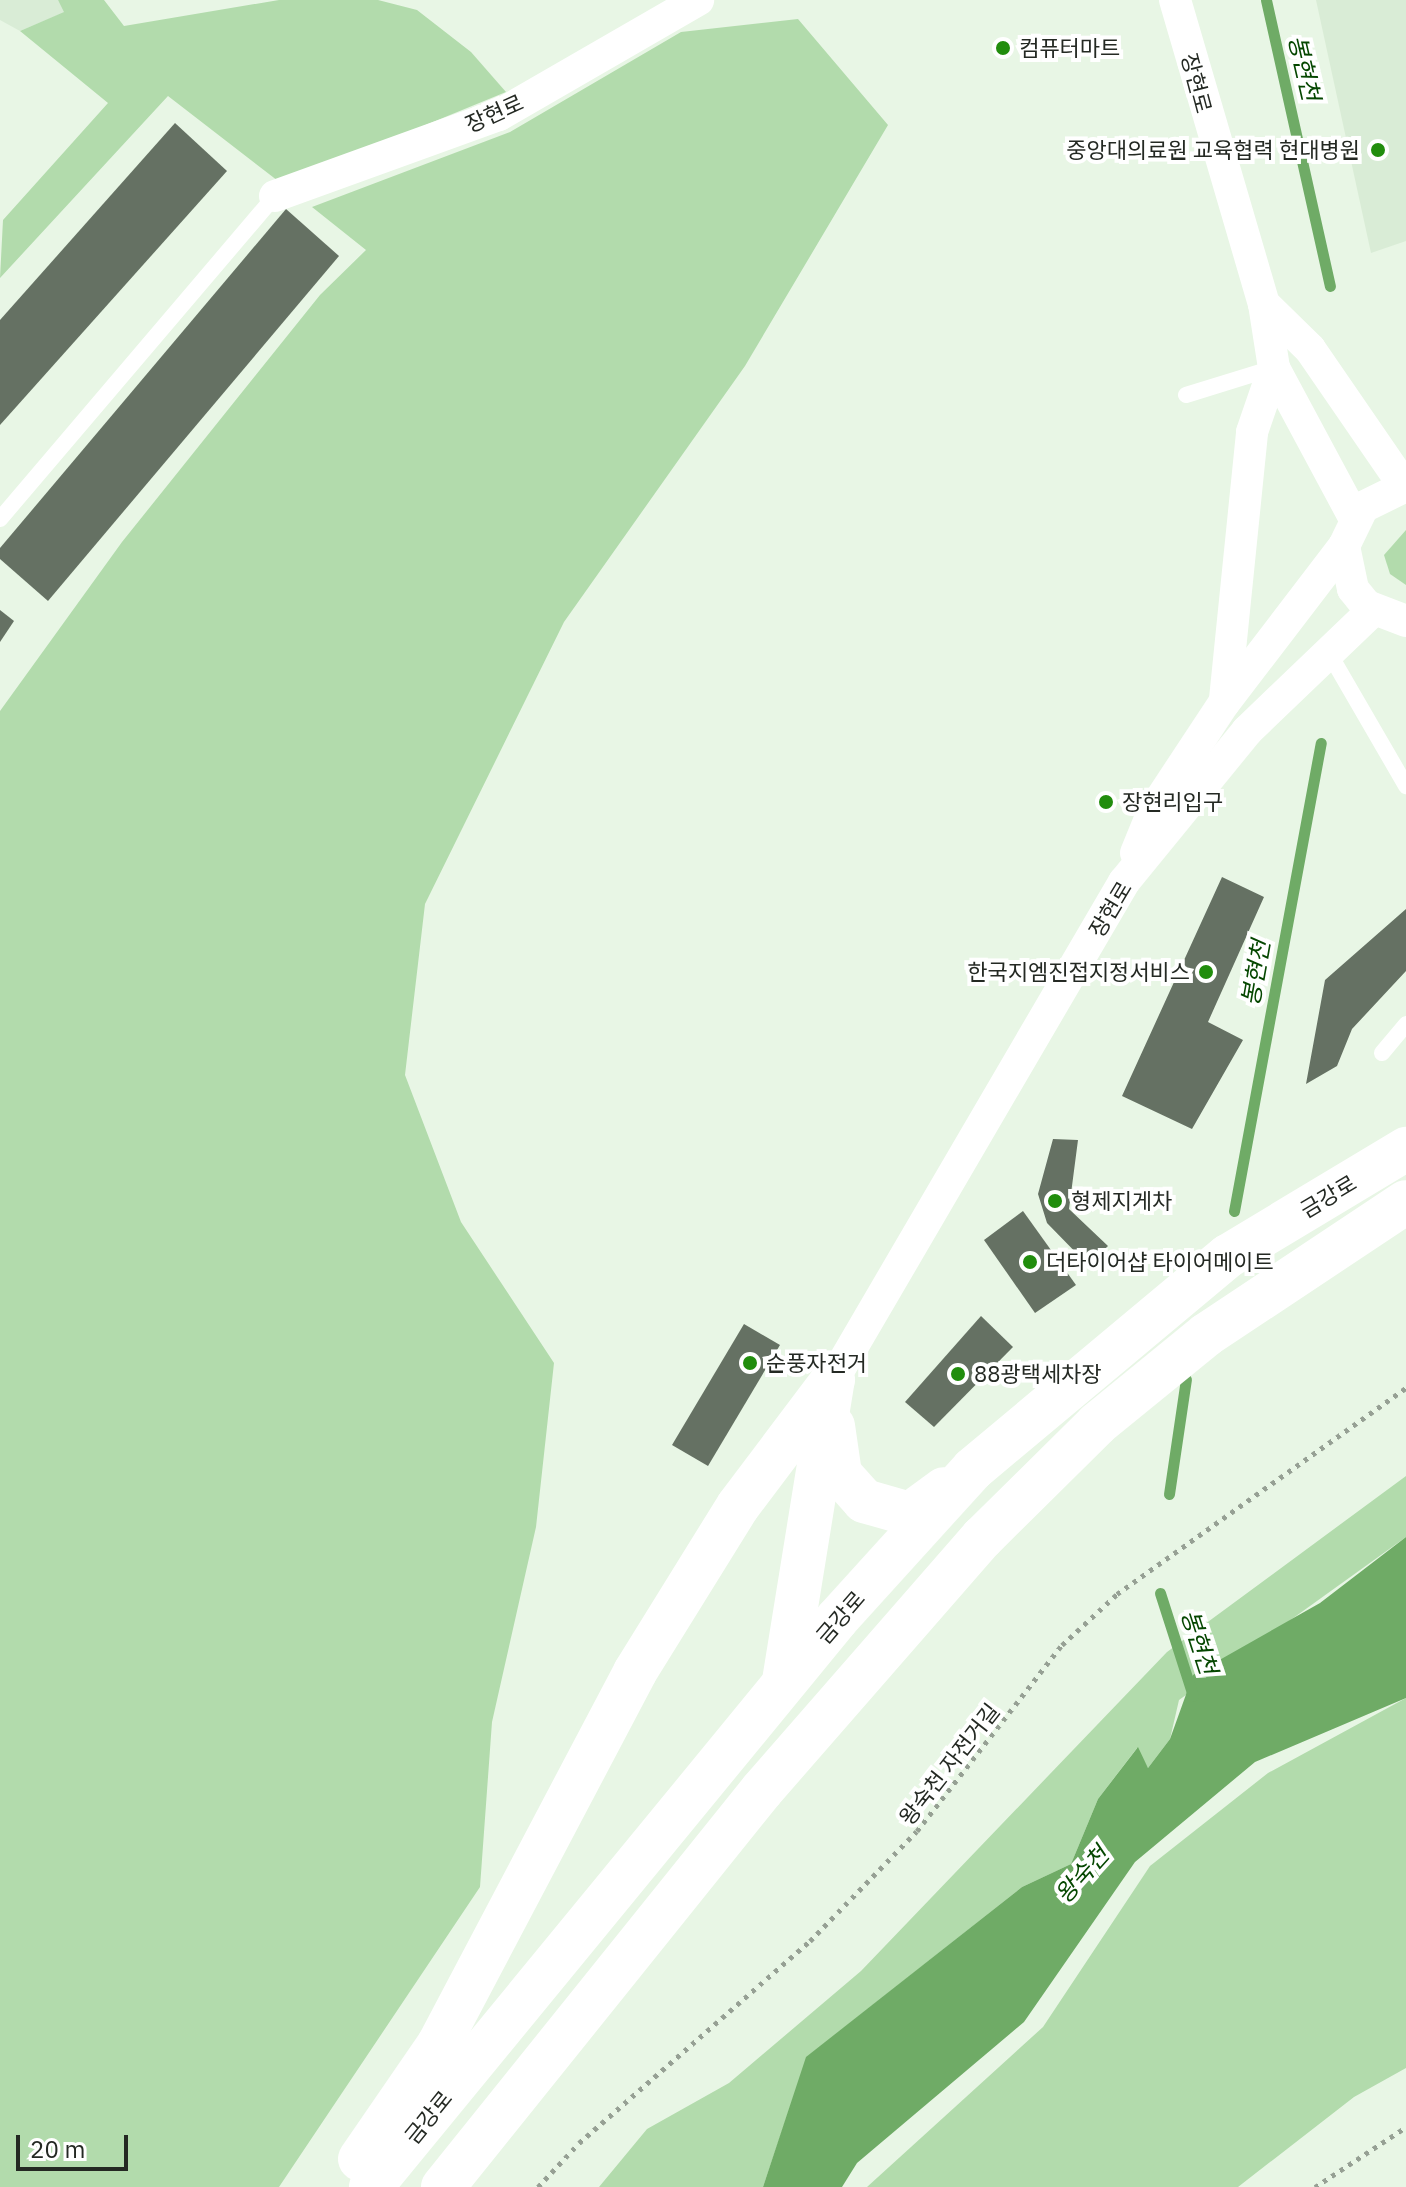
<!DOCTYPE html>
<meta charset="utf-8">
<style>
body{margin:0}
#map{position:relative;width:1406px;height:2187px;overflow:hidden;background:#e8f6e5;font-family:"IBM Plex Sans","Noto Sans KR",sans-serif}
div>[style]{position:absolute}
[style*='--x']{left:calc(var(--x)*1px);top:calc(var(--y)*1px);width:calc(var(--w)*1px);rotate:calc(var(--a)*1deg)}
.built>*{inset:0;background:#d9ecd6}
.green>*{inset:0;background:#b2dbac}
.water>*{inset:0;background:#6fab66}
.stream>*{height:11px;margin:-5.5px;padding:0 5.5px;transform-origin:5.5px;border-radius:5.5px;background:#6fab66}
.building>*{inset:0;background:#657163}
.path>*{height:5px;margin-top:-2.5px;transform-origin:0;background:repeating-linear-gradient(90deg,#96a094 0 4px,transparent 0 10px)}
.lane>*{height:16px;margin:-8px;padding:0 8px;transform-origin:8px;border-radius:8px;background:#fff}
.street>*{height:32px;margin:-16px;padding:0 16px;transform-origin:16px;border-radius:16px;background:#fff}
.secondary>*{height:44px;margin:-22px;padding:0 22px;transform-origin:22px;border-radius:22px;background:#fff}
.dots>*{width:22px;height:22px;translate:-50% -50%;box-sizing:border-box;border:4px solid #fff;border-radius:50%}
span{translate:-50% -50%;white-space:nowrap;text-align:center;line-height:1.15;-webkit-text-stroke:8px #fff;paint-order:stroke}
.poi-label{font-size:22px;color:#242923}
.left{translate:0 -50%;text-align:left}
.right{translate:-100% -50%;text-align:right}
.street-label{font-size:22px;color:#242923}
.water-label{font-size:24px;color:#054700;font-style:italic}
.scale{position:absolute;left:16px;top:2135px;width:112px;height:36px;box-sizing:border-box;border:4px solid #242923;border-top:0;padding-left:10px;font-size:24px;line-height:28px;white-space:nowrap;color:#242923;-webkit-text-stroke:6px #fff;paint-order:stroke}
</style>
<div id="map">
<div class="built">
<div style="clip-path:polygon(0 0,58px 0,65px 12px,20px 31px,0 20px)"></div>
<div style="clip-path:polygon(1316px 0,1406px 0,1406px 241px,1371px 253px)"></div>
</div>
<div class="green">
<div style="clip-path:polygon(58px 0,104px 0,124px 26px,279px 0,378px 0,417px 10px,471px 52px,506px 92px,282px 184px,168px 96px,0 278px,3px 220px,108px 103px,20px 31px,64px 12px)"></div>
<div style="clip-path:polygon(798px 19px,888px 125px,745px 366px,564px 622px,425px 904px,405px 1075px,461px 1222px,554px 1363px,536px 1527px,492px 1722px,480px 1887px,279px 2187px,0 2187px,0 711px,122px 542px,320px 295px,366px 250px,312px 207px,510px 132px,681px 32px)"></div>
<div style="clip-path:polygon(1406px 530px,1406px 585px,1390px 574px,1384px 555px)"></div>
<div style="clip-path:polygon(1406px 1476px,1406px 1537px,1179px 1700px,1170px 1739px,1148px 1768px,1137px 1748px,1098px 1799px,1071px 1864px,1022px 1887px,807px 2057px,763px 2187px,599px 2187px,647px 2129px,729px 2083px,861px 1971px,1167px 1652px)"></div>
<div style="clip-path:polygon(1406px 1698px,1406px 2068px,1354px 2097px,1238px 2187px,867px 2187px,1043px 2027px,1150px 1866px,1268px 1773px)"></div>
</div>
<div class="water">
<div style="clip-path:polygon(1406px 1537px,1406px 1698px,1255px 1762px,1135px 1862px,1024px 2022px,857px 2163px,842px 2187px,763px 2187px,806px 2057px,1022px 1887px,1071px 1864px,1098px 1799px,1138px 1747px,1148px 1768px,1170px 1739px,1193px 1675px,1320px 1603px)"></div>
</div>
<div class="stream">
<div style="--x:1266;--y:0;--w:293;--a:77.4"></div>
<div style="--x:1234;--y:1211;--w:476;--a:-79.5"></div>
<div style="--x:1169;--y:1494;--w:116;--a:-81.6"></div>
<div style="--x:1160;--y:1593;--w:108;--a:72.2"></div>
</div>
<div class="building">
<div style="clip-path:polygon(175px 123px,227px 171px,0 425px,0 320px)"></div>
<div style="clip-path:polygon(286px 209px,339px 256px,48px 601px,0 559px,0 548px)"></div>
<div style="clip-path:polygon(0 610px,14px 621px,0 642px)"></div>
<div style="clip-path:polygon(1222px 877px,1264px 897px,1208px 1022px,1243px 1040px,1192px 1129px,1122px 1096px)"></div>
<div style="clip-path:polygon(1406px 909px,1406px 971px,1352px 1029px,1337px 1066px,1306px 1084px,1325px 980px)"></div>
<div style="clip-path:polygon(1053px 1139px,1078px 1140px,1069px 1209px,1108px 1246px,1088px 1265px,1047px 1223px,1038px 1194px)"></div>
<div style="clip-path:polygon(1023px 1211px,1076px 1285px,1035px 1313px,984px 1240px)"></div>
<div style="clip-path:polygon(981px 1316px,1013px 1347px,934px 1427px,905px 1402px)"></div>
<div style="clip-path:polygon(744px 1324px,780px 1345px,708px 1466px,672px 1445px)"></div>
</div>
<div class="path">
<div style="--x:538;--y:2187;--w:60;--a:-47"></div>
<div style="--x:579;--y:2143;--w:307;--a:-41.2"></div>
<div style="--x:810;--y:1941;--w:153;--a:-45.8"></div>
<div style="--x:917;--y:1831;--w:236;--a:-52.1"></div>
<div style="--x:1062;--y:1645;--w:75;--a:-42.8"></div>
<div style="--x:1117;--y:1594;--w:355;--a:-35.5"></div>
<div style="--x:1315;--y:2187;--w:109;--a:-33.4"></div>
</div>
<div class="lane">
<div style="--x:1186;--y:395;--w:91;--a:-17.2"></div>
<div style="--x:0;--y:519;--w:424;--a:-49.6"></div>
<div style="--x:1329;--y:653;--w:154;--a:59.9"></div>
<div style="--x:1382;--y:1053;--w:38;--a:-50"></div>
</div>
<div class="street">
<div style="--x:1175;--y:0;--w:317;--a:73.7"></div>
<div style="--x:1264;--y:304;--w:65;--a:81.1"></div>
<div style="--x:1274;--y:368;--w:171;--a:61.8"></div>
<div style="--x:275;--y:196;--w:238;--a:-19.9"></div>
<div style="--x:499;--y:115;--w:230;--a:-30"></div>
<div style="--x:1264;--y:304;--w:64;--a:44.4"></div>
<div style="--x:1310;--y:349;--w:166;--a:55.5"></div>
<div style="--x:1406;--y:486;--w:48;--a:154"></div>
<div style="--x:1363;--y:507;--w:43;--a:116"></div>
<div style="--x:1344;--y:546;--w:44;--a:78.2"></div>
<div style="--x:1353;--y:589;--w:22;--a:51"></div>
<div style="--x:1367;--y:606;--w:42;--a:21"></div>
<div style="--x:1225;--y:699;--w:268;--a:-84.2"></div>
<div style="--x:1252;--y:432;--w:68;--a:-71"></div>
<div style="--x:1136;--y:853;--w:48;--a:-67.8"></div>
<div style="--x:1154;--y:809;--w:127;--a:-56.6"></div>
<div style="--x:1224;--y:703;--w:198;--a:-52.6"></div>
<div style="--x:833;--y:1380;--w:577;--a:-59.7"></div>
<div style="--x:1124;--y:882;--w:195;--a:-50.8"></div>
<div style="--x:1247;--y:731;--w:176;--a:-43.8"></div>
</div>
<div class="secondary">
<div style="--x:833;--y:1426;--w:49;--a:81.7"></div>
<div style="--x:840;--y:1474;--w:36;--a:48"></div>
<div style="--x:864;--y:1501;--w:48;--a:15.8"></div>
<div style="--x:910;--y:1514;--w:42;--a:-36.3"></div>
<div style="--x:784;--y:1681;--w:299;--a:-80.8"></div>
<div style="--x:360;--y:2159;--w:140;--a:-55.5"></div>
<div style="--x:439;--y:2044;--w:420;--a:-62.2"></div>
<div style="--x:635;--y:1672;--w:195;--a:-58.2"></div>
<div style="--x:738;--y:1506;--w:158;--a:-53"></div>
<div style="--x:371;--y:2187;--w:735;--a:-50.63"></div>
<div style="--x:837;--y:1619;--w:202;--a:-47.8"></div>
<div style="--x:973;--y:1469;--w:332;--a:-39.9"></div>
<div style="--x:1228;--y:1256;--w:208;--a:-31"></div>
<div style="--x:443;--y:2187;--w:509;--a:-51.22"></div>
<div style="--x:762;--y:1790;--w:335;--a:-48.9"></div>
<div style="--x:982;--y:1538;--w:162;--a:-44.7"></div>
<div style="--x:1097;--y:1424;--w:141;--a:-39.2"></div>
<div style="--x:1206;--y:1335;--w:240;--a:-33.6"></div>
</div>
<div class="dots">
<div style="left:1003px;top:48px;background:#218d0d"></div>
<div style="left:1378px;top:150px;background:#218d0d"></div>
<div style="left:1106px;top:802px;background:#218d0d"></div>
<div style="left:1206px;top:972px;background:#218d0d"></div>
<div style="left:1055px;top:1201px;background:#218d0d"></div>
<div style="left:1030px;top:1262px;background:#218d0d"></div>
<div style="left:750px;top:1363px;background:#218d0d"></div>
<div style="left:958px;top:1374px;background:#218d0d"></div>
</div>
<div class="poi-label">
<span class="left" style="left:1019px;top:48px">컴퓨터마트</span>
<span class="right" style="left:1360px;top:150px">중앙대의료원 교육협력 현대병원</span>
<span class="left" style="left:1122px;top:802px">장현리입구</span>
<span class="right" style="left:1190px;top:972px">한국지엠진접지정서비스</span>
<span class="left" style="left:1071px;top:1201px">형제지게차</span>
<span class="left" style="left:1046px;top:1262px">더타이어샵 타이어메이트</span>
<span class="left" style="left:766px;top:1363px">순풍자전거</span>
<span class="left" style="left:974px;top:1374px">88광택세차장</span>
</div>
<div class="street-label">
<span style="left:1197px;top:83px;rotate:75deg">장현로</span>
<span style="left:494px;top:113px;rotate:-24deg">장현로</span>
<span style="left:1110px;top:909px;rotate:-59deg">장현로</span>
<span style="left:1328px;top:1196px;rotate:-31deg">금강로</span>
<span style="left:840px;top:1617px;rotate:-49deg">금강로</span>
<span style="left:949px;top:1764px;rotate:-52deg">왕숙천 자전거길</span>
<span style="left:428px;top:2117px;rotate:-51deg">금강로</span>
</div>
<div class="water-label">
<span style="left:1304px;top:68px;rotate:77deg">봉현천</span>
<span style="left:1256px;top:973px;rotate:-80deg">봉현천</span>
<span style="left:1199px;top:1642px;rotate:72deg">봉현천</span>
<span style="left:1082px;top:1875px;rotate:-48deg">왕숙천</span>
</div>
<div class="scale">20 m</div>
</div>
